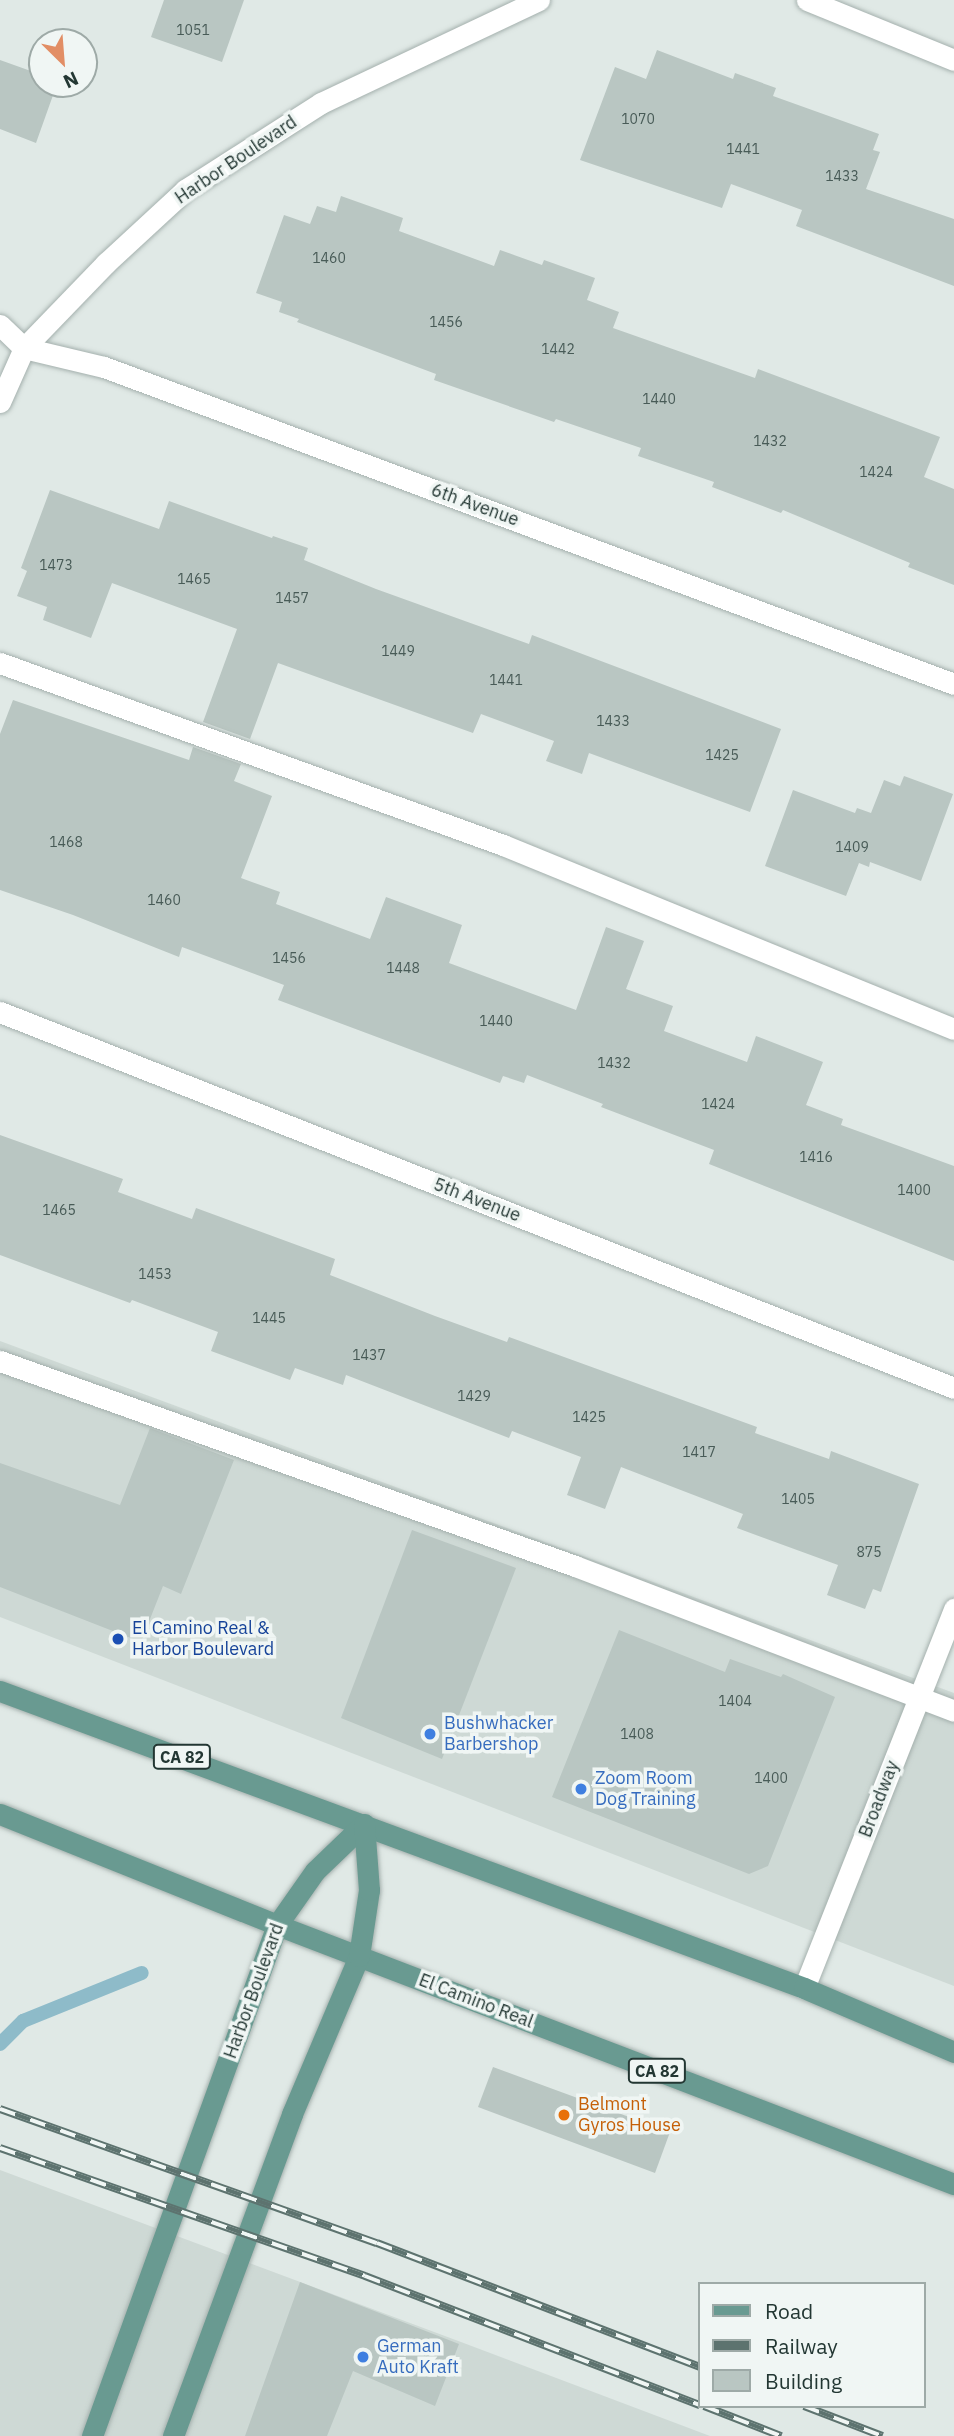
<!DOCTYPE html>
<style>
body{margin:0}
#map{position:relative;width:954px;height:2436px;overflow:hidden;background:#e0e9e6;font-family:"IBM Plex Sans",sans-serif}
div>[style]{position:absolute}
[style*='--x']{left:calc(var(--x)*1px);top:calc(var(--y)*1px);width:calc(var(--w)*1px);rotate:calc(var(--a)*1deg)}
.built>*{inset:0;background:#ced9d5}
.stream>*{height:14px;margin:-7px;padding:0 7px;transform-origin:7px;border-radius:7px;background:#8ebbc9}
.building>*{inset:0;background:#b9c6c2}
.roads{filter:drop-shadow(0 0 2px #a4b0ad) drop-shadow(0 0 2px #a4b0ad)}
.minor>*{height:21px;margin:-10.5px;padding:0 10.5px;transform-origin:10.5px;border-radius:10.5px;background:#fff}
.major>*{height:21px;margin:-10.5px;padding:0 10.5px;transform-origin:10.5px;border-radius:10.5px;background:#699a91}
.rail>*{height:8px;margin-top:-4px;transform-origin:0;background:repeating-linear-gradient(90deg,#f0f6f4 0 16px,#5d736f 0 32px);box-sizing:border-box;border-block:2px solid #5d736f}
.dots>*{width:19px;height:19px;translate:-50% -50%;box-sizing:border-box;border:4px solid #f0f6f4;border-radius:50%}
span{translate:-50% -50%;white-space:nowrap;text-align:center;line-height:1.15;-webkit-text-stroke:7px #f0f6f4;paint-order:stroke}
.number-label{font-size:14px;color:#485b57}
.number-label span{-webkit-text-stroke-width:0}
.shield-label span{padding:2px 5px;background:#f0f6f4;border:2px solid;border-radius:5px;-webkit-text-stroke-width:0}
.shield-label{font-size:16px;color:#233733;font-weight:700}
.street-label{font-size:18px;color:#233733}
.transit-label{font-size:18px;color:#164399}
.left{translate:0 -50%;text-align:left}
.shop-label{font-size:18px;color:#366cbe}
.food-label{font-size:18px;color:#c56008}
.legend{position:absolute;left:698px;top:2282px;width:228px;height:126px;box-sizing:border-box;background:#f0f6f4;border:2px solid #9eaaa7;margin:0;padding:9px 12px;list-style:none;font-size:21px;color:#233733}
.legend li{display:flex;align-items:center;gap:14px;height:35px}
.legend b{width:35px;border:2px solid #9eaaa7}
.north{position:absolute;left:28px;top:28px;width:70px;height:70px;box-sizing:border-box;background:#f0f6f4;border:2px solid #9eaaa7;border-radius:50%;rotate:155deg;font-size:19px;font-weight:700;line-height:28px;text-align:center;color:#233733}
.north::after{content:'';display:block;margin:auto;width:24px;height:32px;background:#e28e65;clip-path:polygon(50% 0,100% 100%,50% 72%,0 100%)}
</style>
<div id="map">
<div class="built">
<div style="clip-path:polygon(0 1341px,954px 1693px,954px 1986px,0 1617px)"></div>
<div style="clip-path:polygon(0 2170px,461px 2342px,710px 2436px,0 2436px)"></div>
</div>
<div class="stream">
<div style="--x:0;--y:2044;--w:33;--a:-45"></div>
<div style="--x:23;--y:2021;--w:128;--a:-22"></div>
</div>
<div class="building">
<div style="clip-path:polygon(164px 0,244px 0,222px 62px,151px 37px)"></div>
<div style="clip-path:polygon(657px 50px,733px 79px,735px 73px,776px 88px,773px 96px,879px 134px,873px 150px,880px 152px,866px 189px,954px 219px,954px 286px,796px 226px,802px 210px,731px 184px,722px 208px,580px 160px,615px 67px,646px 79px)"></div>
<div style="clip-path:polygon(0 60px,42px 75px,42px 84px,57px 84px,36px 143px,0 129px)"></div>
<div style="clip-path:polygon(341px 196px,403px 218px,399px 231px,494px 266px,500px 250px,542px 265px,544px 260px,595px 278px,587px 300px,619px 312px,613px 328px,755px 378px,758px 369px,940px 437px,924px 477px,954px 489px,954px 585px,908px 567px,910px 563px,783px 510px,781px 513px,712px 487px,714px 482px,638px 456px,641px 448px,556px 419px,554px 422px,434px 380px,436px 374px,297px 322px,299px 319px,279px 312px,282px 302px,256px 293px,284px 215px,310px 224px,317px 206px,336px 212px)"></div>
<div style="clip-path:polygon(50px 490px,159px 529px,169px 501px,272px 538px,273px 536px,308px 548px,304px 560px,376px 589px,529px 644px,532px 635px,781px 729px,750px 812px,589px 753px,582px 774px,546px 761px,554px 741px,481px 714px,473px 733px,278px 663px,250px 739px,203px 722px,237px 629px,112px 583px,91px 638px,43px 620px,47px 607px,17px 596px,27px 571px,21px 568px)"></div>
<div style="clip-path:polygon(13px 700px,189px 760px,193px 747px,241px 764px,234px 781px,272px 796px,241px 878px,280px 892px,276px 904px,370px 939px,386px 897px,462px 925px,449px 963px,576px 1010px,606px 927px,644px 941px,626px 989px,673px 1006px,664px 1031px,747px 1062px,756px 1036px,823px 1062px,806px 1105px,843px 1119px,841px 1125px,954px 1166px,954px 1261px,709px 1164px,714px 1150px,601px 1107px,603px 1104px,527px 1075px,524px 1083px,503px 1076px,500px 1083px,278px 1000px,284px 985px,182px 947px,179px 957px,73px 915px,0 890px,0 734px)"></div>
<div style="clip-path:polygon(904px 776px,953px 794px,921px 881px,870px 862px,869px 867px,859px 863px,846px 896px,765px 866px,793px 790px,855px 813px,857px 808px,871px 813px,884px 780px,900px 786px)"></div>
<div style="clip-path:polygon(0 1135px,123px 1179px,118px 1192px,192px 1219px,196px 1208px,335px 1259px,330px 1275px,435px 1316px,507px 1342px,509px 1337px,757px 1427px,755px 1433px,829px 1459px,831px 1451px,919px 1484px,881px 1592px,873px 1589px,865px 1609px,827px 1595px,838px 1565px,737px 1528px,743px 1514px,621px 1467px,605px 1509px,567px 1495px,581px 1457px,512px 1431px,509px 1438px,346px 1375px,343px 1385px,295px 1368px,290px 1380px,211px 1351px,218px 1332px,132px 1300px,130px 1303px,0 1255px)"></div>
<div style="clip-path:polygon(150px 1428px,234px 1460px,181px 1594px,163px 1586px,141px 1642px,0 1587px,0 1463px,120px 1505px)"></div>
<div style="clip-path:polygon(412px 1530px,516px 1568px,442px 1759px,341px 1718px)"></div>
<div style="clip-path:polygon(619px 1630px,725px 1672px,730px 1659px,781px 1677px,783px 1674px,835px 1697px,768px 1866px,749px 1874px,552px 1797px)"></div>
<div style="clip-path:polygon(493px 2067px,670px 2132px,655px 2173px,478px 2107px)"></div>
<div style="clip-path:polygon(300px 2282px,459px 2344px,435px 2406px,353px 2371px,327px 2436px,245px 2436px)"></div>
</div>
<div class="roads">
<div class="minor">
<div style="--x:807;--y:0;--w:159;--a:22.2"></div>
<div style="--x:0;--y:325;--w:33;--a:44"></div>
<div style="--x:24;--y:348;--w:82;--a:13.4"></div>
<div style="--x:104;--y:367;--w:907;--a:20.45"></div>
<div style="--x:0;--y:402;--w:59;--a:-66"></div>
<div style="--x:24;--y:348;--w:118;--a:-46"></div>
<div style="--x:106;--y:263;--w:108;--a:-42.7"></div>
<div style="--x:185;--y:190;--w:161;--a:-32.6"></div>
<div style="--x:321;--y:103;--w:241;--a:-25.3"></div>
<div style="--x:0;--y:663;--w:535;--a:19.89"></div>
<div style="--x:503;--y:845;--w:487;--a:22.2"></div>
<div style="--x:0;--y:1012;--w:1025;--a:21.51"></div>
<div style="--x:0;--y:1361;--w:610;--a:19.62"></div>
<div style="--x:575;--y:1566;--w:406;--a:20.9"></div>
<div style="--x:804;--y:1988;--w:408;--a:-68.4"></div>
</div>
<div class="major">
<div style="--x:0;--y:1691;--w:857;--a:20.27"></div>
<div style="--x:804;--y:1988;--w:163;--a:23.1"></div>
<div style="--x:0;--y:1814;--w:298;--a:21.8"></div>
<div style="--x:277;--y:1925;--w:725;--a:20.94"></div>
<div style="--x:92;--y:2436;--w:543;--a:-70.1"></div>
<div style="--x:277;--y:1925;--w:66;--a:-54.9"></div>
<div style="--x:315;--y:1871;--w:68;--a:-43.8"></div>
<div style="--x:173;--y:2436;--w:343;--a:-69.7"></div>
<div style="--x:292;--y:2114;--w:172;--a:-67"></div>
<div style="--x:359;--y:1956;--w:67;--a:-81.4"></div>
<div style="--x:369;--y:1890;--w:66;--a:-94.3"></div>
</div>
</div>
<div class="rail">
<div style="--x:0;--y:2109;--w:400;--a:19.6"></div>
<div style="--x:377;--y:2243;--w:346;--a:21"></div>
<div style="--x:0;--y:2148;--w:387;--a:19.3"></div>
<div style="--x:365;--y:2276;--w:359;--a:21.1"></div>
<div style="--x:704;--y:2406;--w:83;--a:21.3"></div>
<div style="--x:804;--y:2406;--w:84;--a:21"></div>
</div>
<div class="dots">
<div style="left:118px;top:1639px;background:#1a4fb4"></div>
<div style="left:430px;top:1734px;background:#3f7fe0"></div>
<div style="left:581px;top:1789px;background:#3f7fe0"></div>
<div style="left:564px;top:2115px;background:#e8710a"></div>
<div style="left:363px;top:2357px;background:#3f7fe0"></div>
</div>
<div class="number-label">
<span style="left:193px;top:30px">1051</span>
<span style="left:638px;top:119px">1070</span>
<span style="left:743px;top:149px">1441</span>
<span style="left:842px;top:176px">1433</span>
<span style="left:329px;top:258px">1460</span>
<span style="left:446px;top:322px">1456</span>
<span style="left:558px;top:349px">1442</span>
<span style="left:659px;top:399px">1440</span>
<span style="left:770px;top:441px">1432</span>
<span style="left:876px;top:472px">1424</span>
<span style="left:56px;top:565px">1473</span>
<span style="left:194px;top:579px">1465</span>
<span style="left:292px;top:598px">1457</span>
<span style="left:398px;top:651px">1449</span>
<span style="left:506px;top:680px">1441</span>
<span style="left:613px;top:721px">1433</span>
<span style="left:722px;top:755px">1425</span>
<span style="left:66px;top:842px">1468</span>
<span style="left:852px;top:847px">1409</span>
<span style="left:164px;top:900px">1460</span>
<span style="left:289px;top:958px">1456</span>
<span style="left:403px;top:968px">1448</span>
<span style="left:496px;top:1021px">1440</span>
<span style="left:614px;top:1063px">1432</span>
<span style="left:718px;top:1104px">1424</span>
<span style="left:816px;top:1157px">1416</span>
<span style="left:914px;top:1190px">1400</span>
<span style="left:59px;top:1210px">1465</span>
<span style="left:155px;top:1274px">1453</span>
<span style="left:269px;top:1318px">1445</span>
<span style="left:369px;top:1355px">1437</span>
<span style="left:474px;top:1396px">1429</span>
<span style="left:589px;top:1417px">1425</span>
<span style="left:699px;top:1452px">1417</span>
<span style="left:798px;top:1499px">1405</span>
<span style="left:869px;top:1552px">875</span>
<span style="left:735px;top:1701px">1404</span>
<span style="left:637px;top:1734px">1408</span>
<span style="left:771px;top:1778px">1400</span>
</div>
<div class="shield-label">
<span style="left:182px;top:1757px">CA 82</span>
<span style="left:657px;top:2071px">CA 82</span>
</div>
<div class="street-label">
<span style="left:236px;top:160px;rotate:-34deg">Harbor Boulevard</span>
<span style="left:475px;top:505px;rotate:20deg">6th Avenue</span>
<span style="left:477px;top:1200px;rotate:21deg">5th Avenue</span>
<span style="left:879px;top:1799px;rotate:-69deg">Broadway</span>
<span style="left:254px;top:1991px;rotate:-70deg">Harbor Boulevard</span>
<span style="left:476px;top:2001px;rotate:21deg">El Camino Real</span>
</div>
<div class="transit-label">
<span class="left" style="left:132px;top:1639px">El Camino Real &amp;<br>Harbor Boulevard</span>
</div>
<div class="shop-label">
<span class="left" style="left:444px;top:1734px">Bushwhacker<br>Barbershop</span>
<span class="left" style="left:595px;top:1789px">Zoom Room<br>Dog Training</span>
<span class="left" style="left:377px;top:2357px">German<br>Auto Kraft</span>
</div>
<div class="food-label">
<span class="left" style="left:578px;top:2115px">Belmont<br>Gyros House</span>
</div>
<ul class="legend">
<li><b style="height:9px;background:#699a91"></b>Road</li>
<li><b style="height:9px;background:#5d736f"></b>Railway</li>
<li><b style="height:19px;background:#b9c6c2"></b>Building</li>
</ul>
<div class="north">N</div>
</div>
